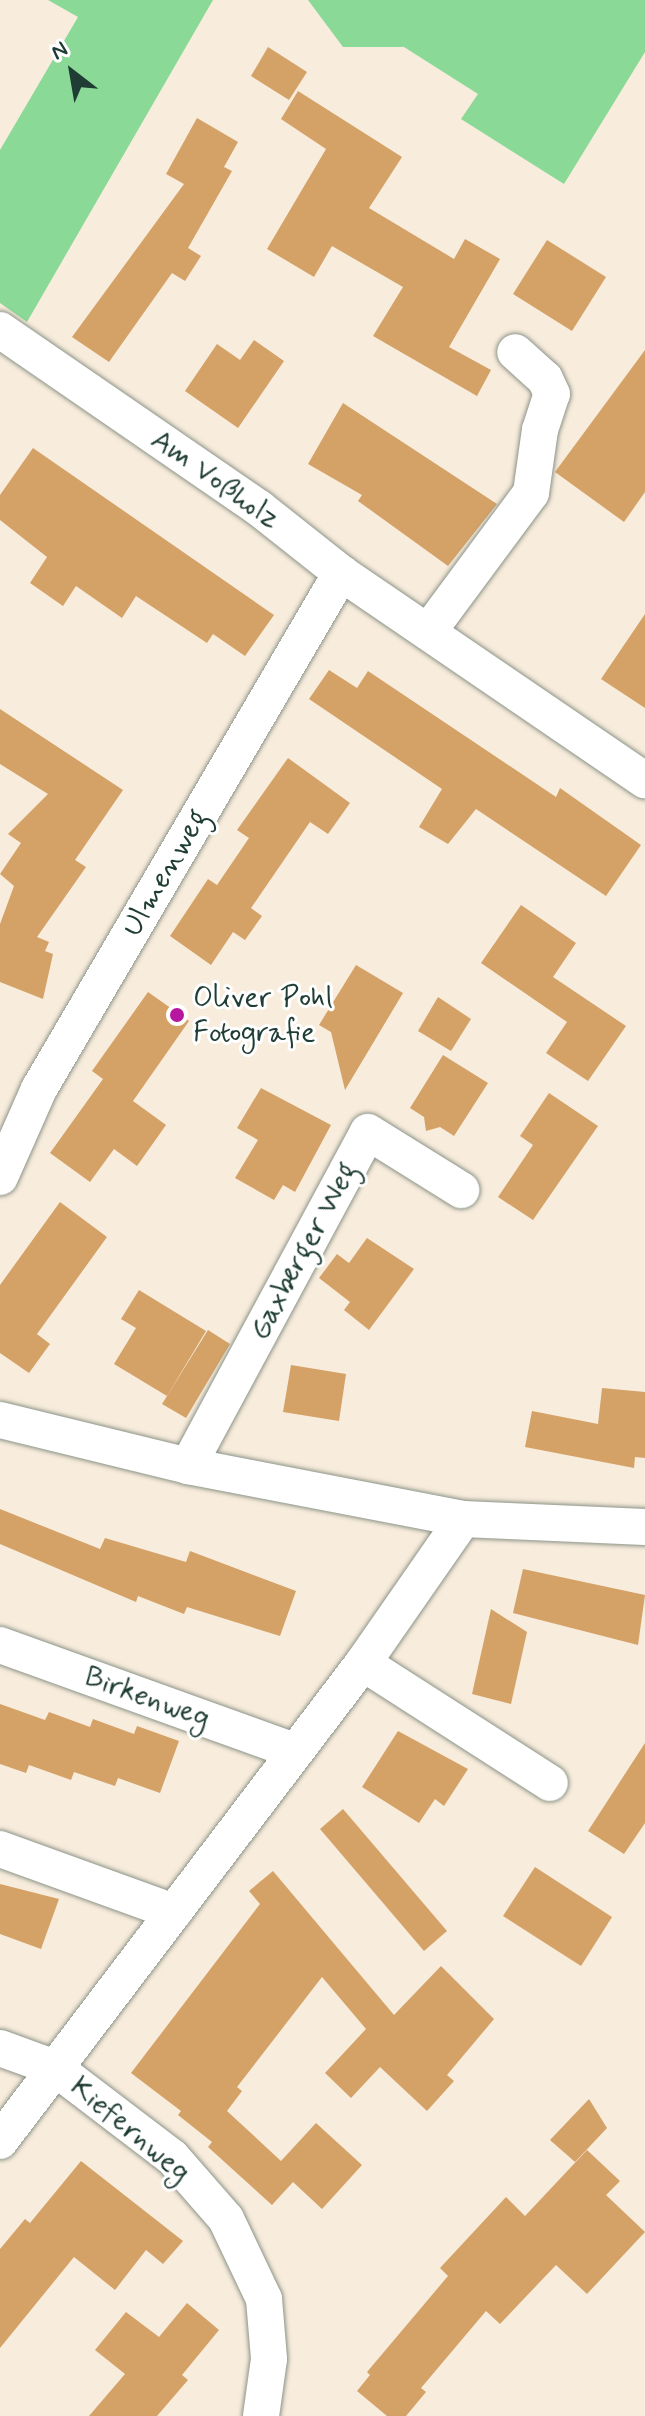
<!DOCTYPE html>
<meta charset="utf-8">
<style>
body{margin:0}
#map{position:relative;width:645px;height:2416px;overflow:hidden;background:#f8ecdc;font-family:Mynerve,sans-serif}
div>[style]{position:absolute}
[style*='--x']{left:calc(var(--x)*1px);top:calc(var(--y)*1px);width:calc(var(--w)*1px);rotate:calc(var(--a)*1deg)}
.green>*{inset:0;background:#8bd997}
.building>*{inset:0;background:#d4a267}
.roads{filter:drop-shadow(0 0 2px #8c9488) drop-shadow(0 0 2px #8c9488)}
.street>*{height:36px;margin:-18px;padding:0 18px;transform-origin:18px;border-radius:18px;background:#fff}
.dots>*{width:22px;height:22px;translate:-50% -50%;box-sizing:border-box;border:4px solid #fff;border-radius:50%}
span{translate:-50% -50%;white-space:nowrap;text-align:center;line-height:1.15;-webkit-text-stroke:6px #fff;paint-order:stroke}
.street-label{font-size:30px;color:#1f3d34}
.poi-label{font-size:30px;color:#1f3d34}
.left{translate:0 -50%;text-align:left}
.north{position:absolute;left:32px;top:32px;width:80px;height:80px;-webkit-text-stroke:6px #fff;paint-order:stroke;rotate:329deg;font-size:22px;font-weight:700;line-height:32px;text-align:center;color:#1f3d34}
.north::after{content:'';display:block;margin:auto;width:28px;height:36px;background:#1f3d34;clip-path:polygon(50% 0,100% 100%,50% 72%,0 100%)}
</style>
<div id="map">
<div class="green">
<div style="clip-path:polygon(48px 0,213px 0,27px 322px,0 303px,0 150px,78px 17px)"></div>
<div style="clip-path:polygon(308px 0,645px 0,645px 52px,564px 184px,461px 119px,478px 94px,404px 47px,343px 47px)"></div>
</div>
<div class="building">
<div style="clip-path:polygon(268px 47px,307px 72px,289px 100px,251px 76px)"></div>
<div style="clip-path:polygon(298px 91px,402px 157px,369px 208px,454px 259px,465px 239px,500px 259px,449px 347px,491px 370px,477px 396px,373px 336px,403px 287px,332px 246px,314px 277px,267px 249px,326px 149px,281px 119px)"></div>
<div style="clip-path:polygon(197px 118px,238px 142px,224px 167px,232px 171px,188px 248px,201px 256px,185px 281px,172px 273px,109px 362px,72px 337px,184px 184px,166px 174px)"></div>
<div style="clip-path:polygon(547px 240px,606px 277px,572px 331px,513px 294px)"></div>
<div style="clip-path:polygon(254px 340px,284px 361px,238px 428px,185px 391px,217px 344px,240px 360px)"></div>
<div style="clip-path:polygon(645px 350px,645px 492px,624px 522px,555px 472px)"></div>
<div style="clip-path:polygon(343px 403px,497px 504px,448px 566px,358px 501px,362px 495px,308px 464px)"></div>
<div style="clip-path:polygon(33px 448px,274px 615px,245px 656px,213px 634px,207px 643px,136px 596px,122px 618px,76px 586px,63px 606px,30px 583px,47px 557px,0 520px,0 495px)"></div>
<div style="clip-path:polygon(645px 614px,645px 708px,601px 679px)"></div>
<div style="clip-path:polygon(329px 670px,357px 688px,368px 671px,556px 797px,560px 788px,641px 845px,606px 896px,476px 809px,448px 844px,419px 827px,442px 789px,309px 699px)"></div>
<div style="clip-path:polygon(0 709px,123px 790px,75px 860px,86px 867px,37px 937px,49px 942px,45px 951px,53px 954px,43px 999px,0 982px,0 924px,14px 886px,0 874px,21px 843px,8px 834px,48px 794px,0 764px)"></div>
<div style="clip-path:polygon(288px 758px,350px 803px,328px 834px,310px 822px,251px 908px,262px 916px,245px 940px,233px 932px,211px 965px,170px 936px,208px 879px,217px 885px,249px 838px,237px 830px)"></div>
<div style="clip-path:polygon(521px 905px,576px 943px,553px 977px,626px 1026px,588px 1081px,546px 1053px,567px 1022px,481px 963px)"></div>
<div style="clip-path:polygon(356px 965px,403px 993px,345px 1090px,331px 1032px,319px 1025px)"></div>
<div style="clip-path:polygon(148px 992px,189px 1021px,133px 1101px,166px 1125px,137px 1166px,114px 1149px,90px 1182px,50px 1153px,103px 1079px,92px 1071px)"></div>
<div style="clip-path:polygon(438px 997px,471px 1019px,451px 1051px,418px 1031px)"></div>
<div style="clip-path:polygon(443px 1055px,488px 1083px,454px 1136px,440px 1127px,426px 1131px,424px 1117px,410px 1108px)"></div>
<div style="clip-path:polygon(261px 1088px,331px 1125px,295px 1192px,283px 1185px,274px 1200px,235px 1178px,258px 1140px,237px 1128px)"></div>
<div style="clip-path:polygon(549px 1093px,598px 1126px,533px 1220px,498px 1197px,533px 1145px,520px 1136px)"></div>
<div style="clip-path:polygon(60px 1202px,107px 1237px,37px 1334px,50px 1344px,29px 1373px,0 1353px,0 1285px)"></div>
<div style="clip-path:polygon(367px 1238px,414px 1269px,369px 1330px,344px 1310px,350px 1302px,319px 1278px,337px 1254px,349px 1263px)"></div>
<div style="clip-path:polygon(139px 1290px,206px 1331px,167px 1396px,114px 1364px,136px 1328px,121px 1319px)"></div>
<div style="clip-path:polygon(208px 1330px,230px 1344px,186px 1418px,162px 1404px)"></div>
<div style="clip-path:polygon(291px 1365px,346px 1374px,339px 1421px,283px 1412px)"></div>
<div style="clip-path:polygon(602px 1388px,645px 1392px,645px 1458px,635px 1457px,634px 1468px,525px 1447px,532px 1411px,598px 1424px)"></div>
<div style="clip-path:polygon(0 1509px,100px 1549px,105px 1538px,186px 1562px,190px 1551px,296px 1591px,280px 1636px,187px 1607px,184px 1614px,138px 1596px,136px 1602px,0 1544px)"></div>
<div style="clip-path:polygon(523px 1569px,645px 1595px,638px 1645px,513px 1613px)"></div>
<div style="clip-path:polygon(491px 1609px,527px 1632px,511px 1704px,472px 1694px)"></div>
<div style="clip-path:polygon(0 1704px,45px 1720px,49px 1712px,90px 1727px,93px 1719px,134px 1734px,137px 1726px,179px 1741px,160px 1793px,118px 1778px,115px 1786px,74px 1772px,71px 1780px,29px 1765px,26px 1773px,0 1764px)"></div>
<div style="clip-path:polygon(398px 1731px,468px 1769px,444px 1806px,435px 1799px,419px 1823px,362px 1787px)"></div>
<div style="clip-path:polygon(645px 1743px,645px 1823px,624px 1854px,588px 1831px)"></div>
<div style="clip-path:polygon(343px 1809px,447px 1931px,424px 1951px,320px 1829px)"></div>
<div style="clip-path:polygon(535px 1867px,612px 1917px,581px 1966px,503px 1916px)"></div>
<div style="clip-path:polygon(273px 1871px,394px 2015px,441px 1966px,494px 2019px,447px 2075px,454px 2081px,427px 2111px,380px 2067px,351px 2098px,325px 2073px,366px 2029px,322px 1977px,237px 2087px,242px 2091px,227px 2111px,281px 2161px,316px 2123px,362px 2165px,322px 2209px,293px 2182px,272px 2205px,208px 2147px,212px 2142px,178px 2115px,181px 2111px,131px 2073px,260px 1904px,249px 1891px)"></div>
<div style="clip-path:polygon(0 1884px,59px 1899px,41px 1949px,0 1934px)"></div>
<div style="clip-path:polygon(589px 2099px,607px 2128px,575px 2162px,550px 2140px)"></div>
<div style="clip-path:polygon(587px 2150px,620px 2181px,606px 2195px,645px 2232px,587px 2294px,556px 2265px,500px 2324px,486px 2311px,421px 2388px,426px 2392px,406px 2416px,387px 2416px,357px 2391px,370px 2375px,367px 2372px,448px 2276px,440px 2268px,506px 2197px,525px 2216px)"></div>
<div style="clip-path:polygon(81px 2161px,183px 2241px,163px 2264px,146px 2250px,115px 2290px,74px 2257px,0 2348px,0 2249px,25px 2219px,30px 2223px)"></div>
<div style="clip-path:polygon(187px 2303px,219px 2330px,182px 2375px,188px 2380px,157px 2416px,89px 2416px,125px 2374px,95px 2350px,126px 2312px,159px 2337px)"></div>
</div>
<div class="roads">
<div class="street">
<div style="--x:0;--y:330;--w:314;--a:34.5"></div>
<div style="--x:259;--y:508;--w:105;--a:38.4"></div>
<div style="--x:341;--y:573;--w:368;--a:34.3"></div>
<div style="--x:428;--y:632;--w:173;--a:-53.5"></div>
<div style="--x:531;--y:493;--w:64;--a:-81.9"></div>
<div style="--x:540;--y:430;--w:38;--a:-72"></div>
<div style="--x:552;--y:394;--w:17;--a:-115"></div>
<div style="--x:545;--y:379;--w:40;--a:-138"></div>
<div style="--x:0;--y:1177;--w:96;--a:-66.1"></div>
<div style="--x:39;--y:1089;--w:598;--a:-59.66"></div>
<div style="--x:0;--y:1420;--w:194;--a:13.7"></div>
<div style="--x:188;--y:1466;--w:280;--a:10.9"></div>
<div style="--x:463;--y:1519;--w:182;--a:2.5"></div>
<div style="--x:188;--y:1466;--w:379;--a:-61.7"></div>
<div style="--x:368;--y:1132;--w:110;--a:31.9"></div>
<div style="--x:0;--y:1645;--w:313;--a:19.8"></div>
<div style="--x:363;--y:1663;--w:222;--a:32.7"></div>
<div style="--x:0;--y:1849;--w:185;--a:19.9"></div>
<div style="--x:0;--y:2048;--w:59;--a:20"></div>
<div style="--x:55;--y:2068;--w:147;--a:37.3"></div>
<div style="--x:172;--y:2157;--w:82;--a:48.9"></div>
<div style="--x:226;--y:2219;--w:89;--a:64.6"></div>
<div style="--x:264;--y:2299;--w:60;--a:85.2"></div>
<div style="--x:269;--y:2359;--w:58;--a:98"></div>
<div style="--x:0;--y:2141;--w:600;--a:-52.79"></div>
<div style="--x:363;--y:1663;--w:175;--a:-55.2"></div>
</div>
</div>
<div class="dots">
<div style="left:177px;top:1015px;background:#b5179e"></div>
</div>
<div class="street-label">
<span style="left:215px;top:480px;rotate:35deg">Am Voßholz</span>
<span style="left:166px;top:873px;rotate:-60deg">Ulmenweg</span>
<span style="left:304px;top:1251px;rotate:-62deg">Gaxberger Weg</span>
<span style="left:147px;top:1698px;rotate:20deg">Birkenweg</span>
<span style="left:130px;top:2130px;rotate:40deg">Kiefernweg</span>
</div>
<div class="poi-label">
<span class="left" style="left:193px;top:1015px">Oliver Pohl<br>Fotografie</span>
</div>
<div class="north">N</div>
</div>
